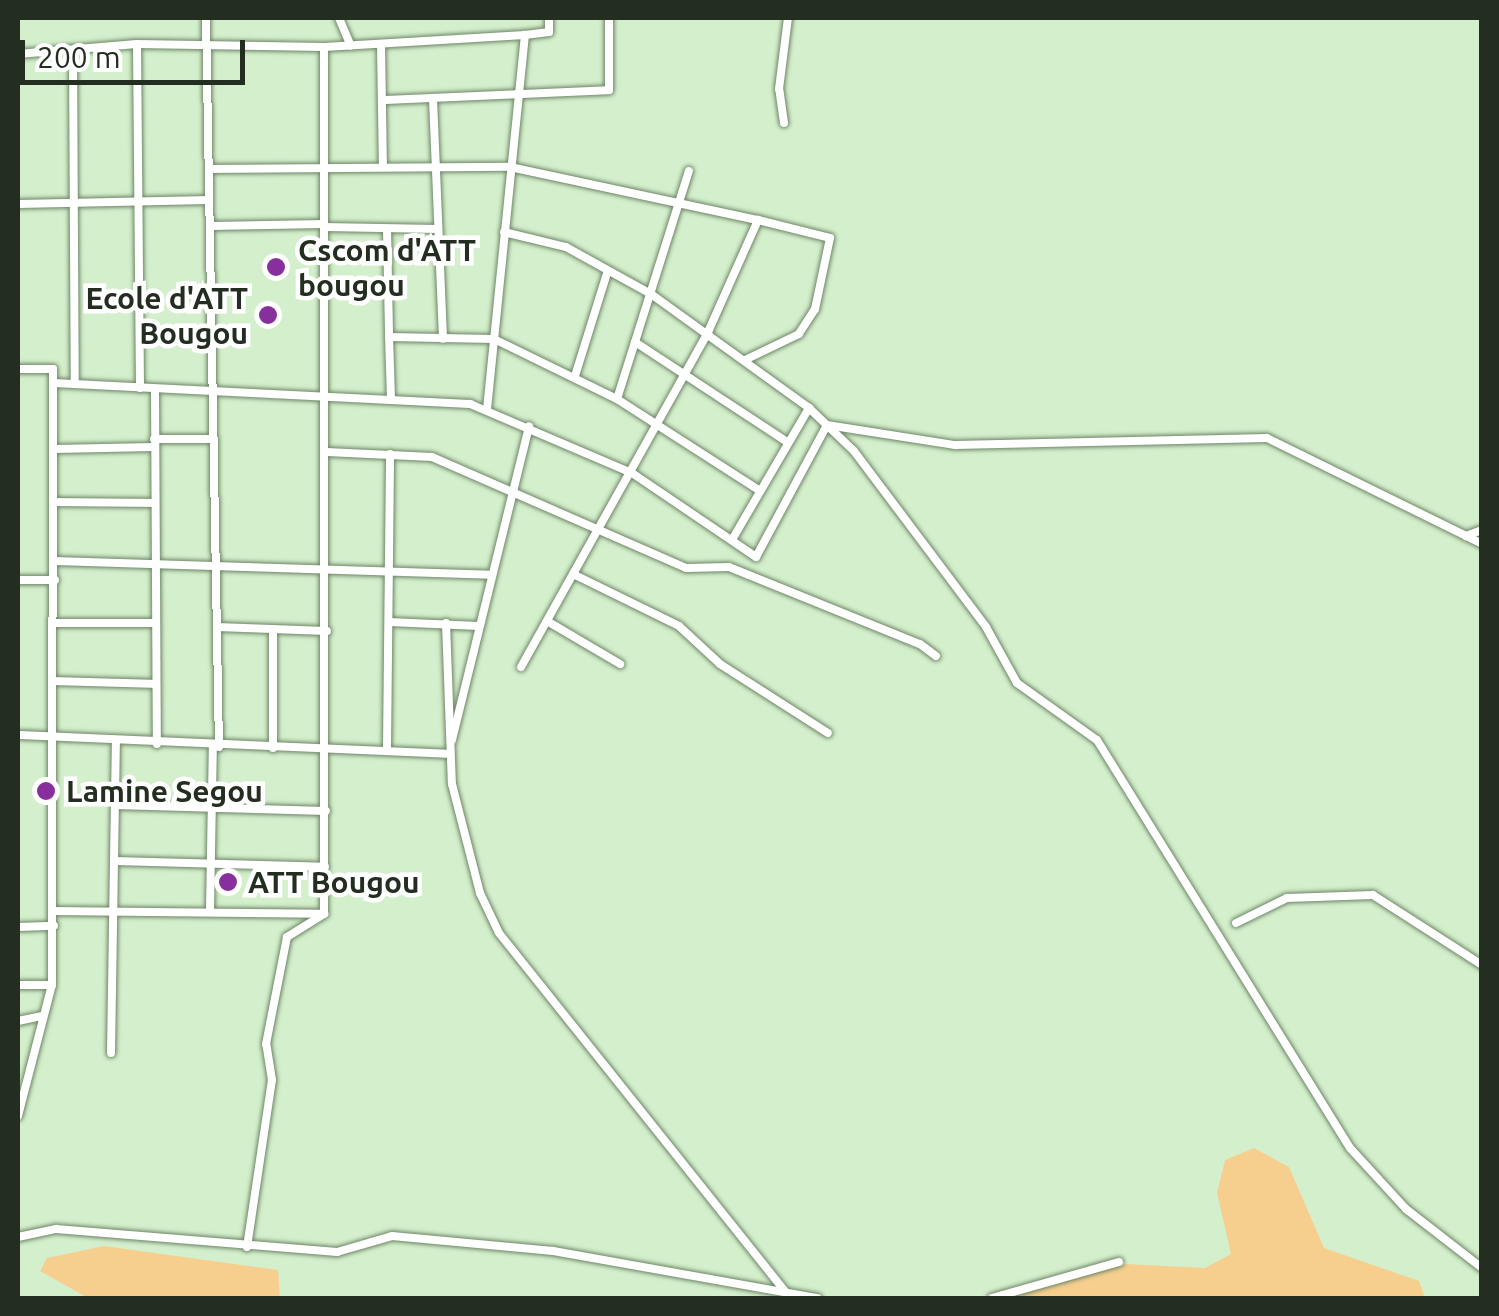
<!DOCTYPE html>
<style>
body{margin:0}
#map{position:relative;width:1499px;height:1316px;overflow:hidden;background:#d4efcc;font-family:Ubuntu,sans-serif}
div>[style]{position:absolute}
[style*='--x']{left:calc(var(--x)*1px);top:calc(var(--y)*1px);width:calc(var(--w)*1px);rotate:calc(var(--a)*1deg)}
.green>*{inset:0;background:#f6cf8f}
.roads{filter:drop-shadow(0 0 2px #6e8667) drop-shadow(0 0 2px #6e8667)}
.minor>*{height:8px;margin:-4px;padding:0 4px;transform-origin:4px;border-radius:4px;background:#fff}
.dots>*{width:28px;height:28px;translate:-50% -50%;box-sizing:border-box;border:5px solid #fff;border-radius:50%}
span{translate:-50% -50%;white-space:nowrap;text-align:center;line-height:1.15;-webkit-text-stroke:9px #fff;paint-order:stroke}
.poi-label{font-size:30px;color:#232d20;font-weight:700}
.left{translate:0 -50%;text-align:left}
.right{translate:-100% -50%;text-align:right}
.frame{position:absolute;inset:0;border:20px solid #232d20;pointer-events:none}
.scale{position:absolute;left:20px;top:40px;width:225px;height:45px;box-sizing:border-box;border:5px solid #232d20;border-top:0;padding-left:12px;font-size:30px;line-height:35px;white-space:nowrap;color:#232d20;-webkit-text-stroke:8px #fff;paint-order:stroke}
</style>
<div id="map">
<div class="green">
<div style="clip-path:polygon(1254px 1148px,1289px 1167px,1324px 1248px,1419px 1281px,1425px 1298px,1007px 1298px,1126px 1264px,1205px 1268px,1231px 1254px,1217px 1193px,1225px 1160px)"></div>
<div style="clip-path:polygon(104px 1246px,278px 1270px,280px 1298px,88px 1298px,40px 1271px,47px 1258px)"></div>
</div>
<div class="roads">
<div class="minor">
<div style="--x:206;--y:18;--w:729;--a:88.98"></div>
<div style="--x:339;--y:18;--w:30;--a:67"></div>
<div style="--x:137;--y:44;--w:344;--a:89.5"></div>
<div style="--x:381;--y:44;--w:122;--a:89.1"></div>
<div style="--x:73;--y:50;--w:334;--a:89.7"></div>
<div style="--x:18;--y:54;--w:119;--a:-4.8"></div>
<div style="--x:137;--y:44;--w:187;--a:0.9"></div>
<div style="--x:324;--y:47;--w:201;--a:-3.4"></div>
<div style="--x:525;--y:35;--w:24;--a:-7"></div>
<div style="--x:549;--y:32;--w:14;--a:-90"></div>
<div style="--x:433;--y:99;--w:240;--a:87.6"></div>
<div style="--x:384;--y:100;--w:225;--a:-2.5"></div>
<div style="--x:609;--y:90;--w:72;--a:-90"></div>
<div style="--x:784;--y:123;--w:34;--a:-98"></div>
<div style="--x:779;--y:89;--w:72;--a:-82.8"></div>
<div style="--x:209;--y:169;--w:301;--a:-0.4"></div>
<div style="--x:510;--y:167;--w:254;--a:12.1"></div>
<div style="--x:18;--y:204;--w:191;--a:-1.2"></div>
<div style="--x:210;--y:226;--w:114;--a:-1"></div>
<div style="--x:324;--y:227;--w:114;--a:1"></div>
<div style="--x:387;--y:229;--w:108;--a:88.9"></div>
<div style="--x:504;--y:232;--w:64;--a:13.6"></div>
<div style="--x:566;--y:247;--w:97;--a:28.9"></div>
<div style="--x:651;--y:294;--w:195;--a:35.8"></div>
<div style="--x:809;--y:408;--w:62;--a:43.7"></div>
<div style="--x:854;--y:451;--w:220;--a:53.1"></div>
<div style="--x:986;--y:627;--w:64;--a:61"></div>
<div style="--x:1017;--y:683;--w:98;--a:35.5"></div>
<div style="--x:1097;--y:740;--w:480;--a:58.2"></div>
<div style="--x:1350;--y:1148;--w:83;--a:47.4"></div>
<div style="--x:1406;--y:1209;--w:96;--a:37.8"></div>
<div style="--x:635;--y:342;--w:181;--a:33.3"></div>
<div style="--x:18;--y:369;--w:35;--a:0"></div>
<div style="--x:53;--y:369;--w:542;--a:90.11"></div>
<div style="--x:52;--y:911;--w:268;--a:0.6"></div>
<div style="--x:575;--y:376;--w:108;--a:-72.7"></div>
<div style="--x:53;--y:383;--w:418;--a:2.9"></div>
<div style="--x:470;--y:404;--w:176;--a:23.1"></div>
<div style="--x:632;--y:473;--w:150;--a:34.1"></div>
<div style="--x:756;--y:557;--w:150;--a:-61.7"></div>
<div style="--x:827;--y:425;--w:130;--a:8.9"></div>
<div style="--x:955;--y:445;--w:312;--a:-1.3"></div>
<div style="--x:1267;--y:438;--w:240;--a:26.2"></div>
<div style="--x:155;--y:389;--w:355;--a:89.7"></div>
<div style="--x:391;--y:399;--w:62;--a:-91.8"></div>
<div style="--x:389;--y:337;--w:105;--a:1.1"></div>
<div style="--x:494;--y:339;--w:137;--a:26"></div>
<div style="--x:617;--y:399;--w:166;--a:32.7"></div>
<div style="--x:617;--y:399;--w:239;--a:-72.5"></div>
<div style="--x:487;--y:409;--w:376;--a:-84.2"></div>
<div style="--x:154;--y:439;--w:60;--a:0"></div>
<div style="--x:54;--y:449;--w:100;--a:-1.1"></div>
<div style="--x:327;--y:452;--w:105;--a:2.7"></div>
<div style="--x:432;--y:457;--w:277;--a:23.6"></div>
<div style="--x:686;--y:568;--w:43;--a:-1.3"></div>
<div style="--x:729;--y:567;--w:206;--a:22"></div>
<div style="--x:920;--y:644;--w:20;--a:37"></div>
<div style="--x:54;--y:502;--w:101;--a:0.6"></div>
<div style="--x:1466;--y:536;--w:17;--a:-21"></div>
<div style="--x:733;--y:538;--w:151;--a:-59.7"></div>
<div style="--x:55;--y:561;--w:436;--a:1.8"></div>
<div style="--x:573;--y:574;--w:118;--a:26.1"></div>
<div style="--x:679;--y:626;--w:56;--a:42.8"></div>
<div style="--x:720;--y:664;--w:128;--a:32.6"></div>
<div style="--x:18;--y:580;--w:37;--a:0"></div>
<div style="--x:547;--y:621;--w:85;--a:30.5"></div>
<div style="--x:389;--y:622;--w:90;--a:2.5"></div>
<div style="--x:56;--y:623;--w:99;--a:0"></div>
<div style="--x:446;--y:623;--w:161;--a:87.9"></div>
<div style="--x:452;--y:784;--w:113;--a:75.6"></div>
<div style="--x:480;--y:893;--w:44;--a:64.6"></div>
<div style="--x:499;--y:933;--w:463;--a:51.4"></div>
<div style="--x:217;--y:627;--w:110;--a:2.1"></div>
<div style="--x:521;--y:667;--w:384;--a:-60.8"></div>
<div style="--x:708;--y:332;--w:123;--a:-65.9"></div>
<div style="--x:758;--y:220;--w:74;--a:14"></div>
<div style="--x:830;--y:238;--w:73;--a:101.9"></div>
<div style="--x:815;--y:309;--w:30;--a:123"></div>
<div style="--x:799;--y:334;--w:60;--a:154.3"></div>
<div style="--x:56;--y:681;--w:100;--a:1.7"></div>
<div style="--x:18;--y:735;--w:431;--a:2.5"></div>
<div style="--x:452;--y:740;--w:323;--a:-76.2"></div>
<div style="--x:273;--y:748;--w:119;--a:-90"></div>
<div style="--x:387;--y:748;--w:294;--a:-89.4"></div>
<div style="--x:115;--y:805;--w:211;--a:1.6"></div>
<div style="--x:115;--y:861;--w:210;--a:1.6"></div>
<div style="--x:210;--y:910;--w:164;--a:-89"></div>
<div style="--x:1236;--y:923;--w:57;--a:-26.1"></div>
<div style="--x:1287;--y:898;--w:86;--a:-2"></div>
<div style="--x:1373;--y:895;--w:130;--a:32.7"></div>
<div style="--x:18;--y:927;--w:36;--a:-2"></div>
<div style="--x:18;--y:985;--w:34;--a:0"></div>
<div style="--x:18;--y:1021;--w:25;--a:-12"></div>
<div style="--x:111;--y:1053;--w:310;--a:-89.1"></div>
<div style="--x:18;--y:1116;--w:135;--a:-75.5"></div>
<div style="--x:52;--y:985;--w:74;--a:-90"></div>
<div style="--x:18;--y:1237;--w:39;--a:-12"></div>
<div style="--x:56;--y:1229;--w:282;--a:4.7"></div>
<div style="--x:337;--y:1252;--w:57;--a:-16.2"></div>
<div style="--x:392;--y:1236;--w:162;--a:5.3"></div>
<div style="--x:553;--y:1251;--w:269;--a:10.1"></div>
<div style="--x:247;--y:1247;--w:169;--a:-81.5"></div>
<div style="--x:272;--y:1080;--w:36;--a:-99"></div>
<div style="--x:266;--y:1044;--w:109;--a:-78.9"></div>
<div style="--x:287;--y:937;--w:44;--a:-31.9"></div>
<div style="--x:324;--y:914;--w:867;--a:-90"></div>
<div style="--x:992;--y:1298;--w:132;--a:-15.8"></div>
</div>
</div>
<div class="dots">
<div style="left:276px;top:267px;background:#87309d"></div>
<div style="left:268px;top:315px;background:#87309d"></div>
<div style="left:46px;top:791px;background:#87309d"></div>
<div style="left:228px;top:882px;background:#87309d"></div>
</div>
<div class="poi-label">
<span class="left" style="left:298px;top:267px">Cscom d'ATT<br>bougou</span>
<span class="right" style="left:248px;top:315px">Ecole d'ATT<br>Bougou</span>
<span class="left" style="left:66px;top:791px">Lamine Segou</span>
<span class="left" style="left:248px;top:882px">ATT Bougou</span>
</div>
<div class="frame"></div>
<div class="scale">200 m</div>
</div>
